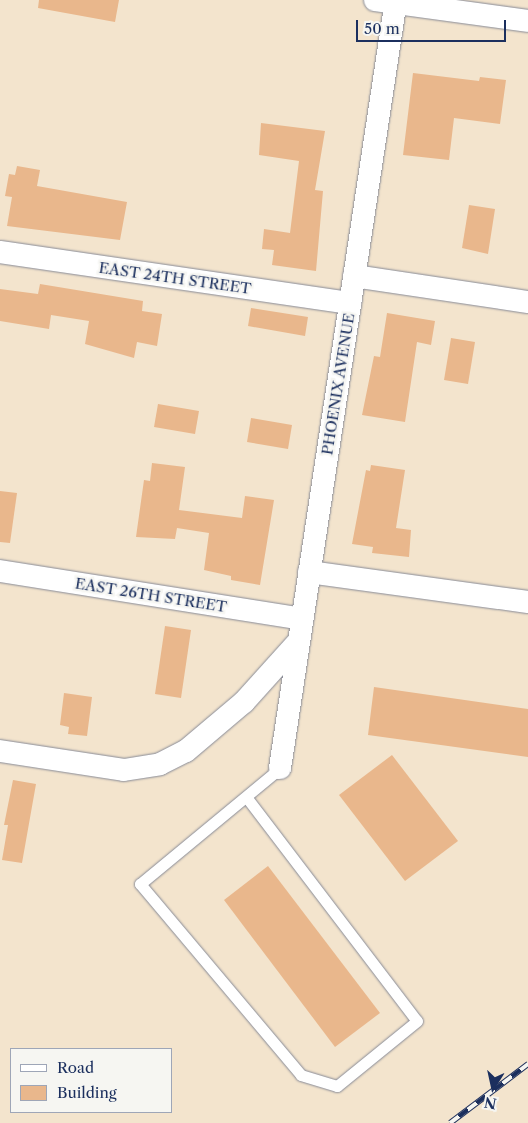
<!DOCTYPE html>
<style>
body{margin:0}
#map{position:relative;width:528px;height:1123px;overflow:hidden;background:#f3e4cd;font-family:"Libre Caslon Text",serif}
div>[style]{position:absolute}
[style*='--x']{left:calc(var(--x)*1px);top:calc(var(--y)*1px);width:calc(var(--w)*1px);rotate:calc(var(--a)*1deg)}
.building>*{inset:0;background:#e9b78c}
.roads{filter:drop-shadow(0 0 1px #878a96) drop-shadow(0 0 1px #878a96)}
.lane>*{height:11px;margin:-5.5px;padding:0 5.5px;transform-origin:5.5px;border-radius:5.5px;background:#fff}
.street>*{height:22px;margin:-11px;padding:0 11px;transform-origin:11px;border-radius:11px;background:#fff}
.rail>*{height:5.5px;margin-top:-2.75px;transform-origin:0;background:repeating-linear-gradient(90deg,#f6f6f2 0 11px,#1b2f5e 0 22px);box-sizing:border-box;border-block:1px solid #1b2f5e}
span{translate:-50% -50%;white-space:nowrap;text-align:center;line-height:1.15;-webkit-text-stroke:4.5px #f6f6f2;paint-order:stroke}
.street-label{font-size:15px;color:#1b2f5e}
.legend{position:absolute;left:10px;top:1048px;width:162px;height:65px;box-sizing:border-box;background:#f6f6f2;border:1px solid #9ea6b7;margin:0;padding:6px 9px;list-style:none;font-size:15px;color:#1b2f5e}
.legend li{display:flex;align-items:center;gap:10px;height:25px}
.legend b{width:25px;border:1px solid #9ea6b7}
.north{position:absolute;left:468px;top:1063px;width:50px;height:50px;-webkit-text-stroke:4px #f6f6f2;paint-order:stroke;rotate:190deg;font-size:14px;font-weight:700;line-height:20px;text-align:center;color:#1b2f5e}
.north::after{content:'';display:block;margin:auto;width:18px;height:22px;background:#1b2f5e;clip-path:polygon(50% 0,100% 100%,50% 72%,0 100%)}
.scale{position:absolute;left:356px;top:20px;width:150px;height:22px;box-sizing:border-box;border:2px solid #1b2f5e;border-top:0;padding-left:6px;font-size:15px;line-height:18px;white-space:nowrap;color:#1b2f5e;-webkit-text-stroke:4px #f6f6f2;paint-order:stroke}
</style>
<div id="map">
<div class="building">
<div style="clip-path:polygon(39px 0,119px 0,115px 22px,38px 8px)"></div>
<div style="clip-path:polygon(413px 73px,479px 81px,480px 77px,506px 80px,500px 124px,454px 118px,449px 160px,403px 155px)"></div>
<div style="clip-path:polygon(261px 123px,325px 131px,315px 190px,323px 191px,316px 271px,272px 265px,274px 250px,262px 249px,264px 229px,290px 233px,299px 161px,259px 155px)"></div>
<div style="clip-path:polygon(17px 166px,40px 170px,37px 186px,127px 202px,120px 240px,7px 226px,12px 197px,5px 196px,9px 174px,15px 175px)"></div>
<div style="clip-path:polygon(469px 205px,495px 209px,488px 254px,462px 248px)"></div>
<div style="clip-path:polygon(40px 284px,143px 301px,142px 311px,162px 314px,157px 346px,137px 342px,134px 358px,85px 344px,89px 321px,51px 315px,49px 329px,0 321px,0 289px,38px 294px)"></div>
<div style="clip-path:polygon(251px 308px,308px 317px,305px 336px,248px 326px)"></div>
<div style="clip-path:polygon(387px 313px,435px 321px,431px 345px,417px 342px,405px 422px,362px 415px,374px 356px,380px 357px)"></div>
<div style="clip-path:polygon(451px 338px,475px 342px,468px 384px,444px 380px)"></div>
<div style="clip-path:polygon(158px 404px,199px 411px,195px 434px,154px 427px)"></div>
<div style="clip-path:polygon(251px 418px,292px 425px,288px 449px,247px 442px)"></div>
<div style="clip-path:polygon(152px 463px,185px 467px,179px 510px,242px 518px,245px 496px,274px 500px,260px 585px,231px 580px,231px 576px,204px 570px,209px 533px,177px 528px,175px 539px,136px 537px,144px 480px,150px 481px)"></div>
<div style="clip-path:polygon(371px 465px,405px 470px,396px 528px,411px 530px,409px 557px,372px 553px,373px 547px,352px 544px,366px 470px,370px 471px)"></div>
<div style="clip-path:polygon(0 491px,17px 493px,10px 543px,0 542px)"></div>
<div style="clip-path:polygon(165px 626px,191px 630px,181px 698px,155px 694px)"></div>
<div style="clip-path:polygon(374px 687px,528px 709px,528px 757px,368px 735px)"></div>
<div style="clip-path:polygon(64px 693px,92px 697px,87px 736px,68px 734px,69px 727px,60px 725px)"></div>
<div style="clip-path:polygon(392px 755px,458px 841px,405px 881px,339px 795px)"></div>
<div style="clip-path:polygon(13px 780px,36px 784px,22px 863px,2px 860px,8px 825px,4px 825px)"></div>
<div style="clip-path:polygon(268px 866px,380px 1013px,335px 1047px,224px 900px)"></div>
</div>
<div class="roads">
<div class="lane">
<div style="--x:247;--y:798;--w:280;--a:52.7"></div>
<div style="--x:417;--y:1021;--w:103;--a:140.9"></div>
<div style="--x:337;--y:1086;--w:38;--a:-163"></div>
<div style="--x:301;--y:1075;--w:250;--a:-130.1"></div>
<div style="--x:140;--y:884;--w:182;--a:-39.6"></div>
</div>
<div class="street">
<div style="--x:375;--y:0;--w:154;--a:7.8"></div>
<div style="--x:0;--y:252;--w:354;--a:8.3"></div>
<div style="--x:354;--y:276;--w:176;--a:8.5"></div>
<div style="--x:0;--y:571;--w:306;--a:9"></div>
<div style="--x:309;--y:572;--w:221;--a:7.8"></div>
<div style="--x:0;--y:751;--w:125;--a:8.7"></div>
<div style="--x:124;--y:770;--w:36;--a:-9"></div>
<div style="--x:160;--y:764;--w:29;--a:-27"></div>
<div style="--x:186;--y:751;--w:76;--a:-40.2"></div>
<div style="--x:244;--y:702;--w:81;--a:-48"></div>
<div style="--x:280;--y:768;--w:777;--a:-81.41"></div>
</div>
</div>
<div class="rail">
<div style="--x:450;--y:1123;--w:98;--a:-37.1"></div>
</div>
<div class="street-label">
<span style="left:175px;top:278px;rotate:8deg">EAST 24TH STREET</span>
<span style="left:338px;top:384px;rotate:-81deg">PHOENIX AVENUE</span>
<span style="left:151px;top:595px;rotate:9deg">EAST 26TH STREET</span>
</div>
<ul class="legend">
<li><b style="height:6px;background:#fff"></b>Road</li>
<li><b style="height:14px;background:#e9b78c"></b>Building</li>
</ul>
<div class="north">N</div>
<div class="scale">50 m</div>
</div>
